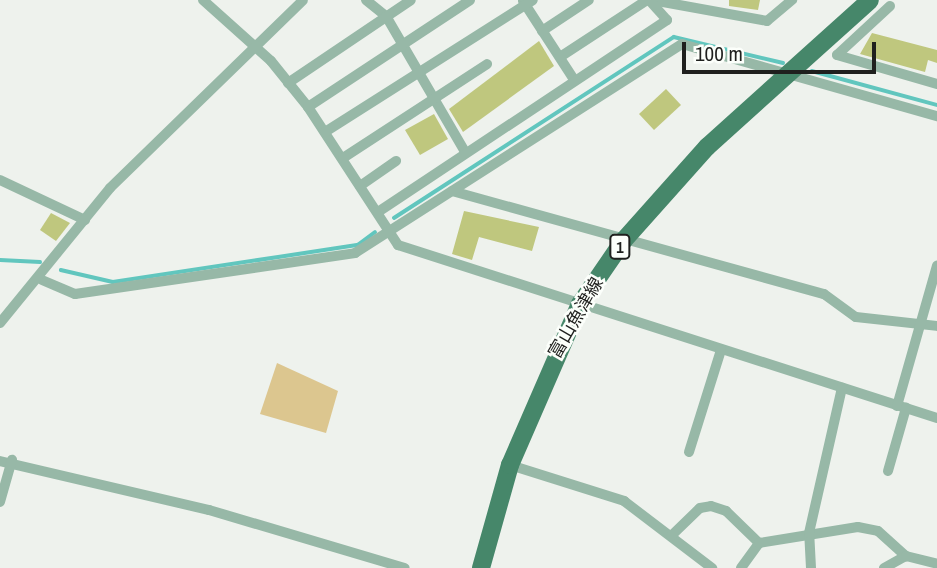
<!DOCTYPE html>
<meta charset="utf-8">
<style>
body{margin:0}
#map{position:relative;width:937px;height:568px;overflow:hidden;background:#eef2ed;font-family:"Archivo Narrow","Noto Sans JP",sans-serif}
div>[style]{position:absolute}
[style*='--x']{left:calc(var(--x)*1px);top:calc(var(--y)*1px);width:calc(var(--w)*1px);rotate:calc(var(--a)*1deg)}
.green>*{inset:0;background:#dcc68f}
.stream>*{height:3.5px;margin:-1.75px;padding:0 1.75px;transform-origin:1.75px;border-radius:1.75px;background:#61c6be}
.building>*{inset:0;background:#bfc77e}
.minor>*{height:10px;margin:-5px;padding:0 5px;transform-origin:5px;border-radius:5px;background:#97b8a7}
.primary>*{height:18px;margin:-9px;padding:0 9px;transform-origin:9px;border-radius:9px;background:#46876a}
span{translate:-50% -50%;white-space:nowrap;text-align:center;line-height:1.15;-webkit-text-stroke:5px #fcfffb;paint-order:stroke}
.shield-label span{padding:2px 5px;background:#fcfffb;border:2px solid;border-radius:5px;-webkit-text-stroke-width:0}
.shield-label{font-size:16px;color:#1f201e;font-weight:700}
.street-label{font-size:18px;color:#1f201e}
.scale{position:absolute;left:682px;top:42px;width:194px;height:32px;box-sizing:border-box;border:4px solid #1f201e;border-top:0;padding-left:9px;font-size:21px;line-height:24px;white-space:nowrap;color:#1f201e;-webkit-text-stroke:5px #fcfffb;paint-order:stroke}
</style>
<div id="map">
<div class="green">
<div style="clip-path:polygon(277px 363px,338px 391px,326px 433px,260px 414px)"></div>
</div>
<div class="stream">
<div style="--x:812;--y:71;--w:130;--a:15.2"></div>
<div style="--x:394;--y:218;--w:333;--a:-32.9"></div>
<div style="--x:674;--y:37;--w:112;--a:13.4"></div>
<div style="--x:0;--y:260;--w:40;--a:2.9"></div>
<div style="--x:61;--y:270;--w:53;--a:13"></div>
<div style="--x:113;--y:282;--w:248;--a:-8.6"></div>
<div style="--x:358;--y:245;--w:21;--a:-37"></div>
</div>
<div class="building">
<div style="clip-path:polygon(729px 0,760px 0,758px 10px,729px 6px)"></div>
<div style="clip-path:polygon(872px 33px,937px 50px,937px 63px,928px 60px,925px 72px,860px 54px)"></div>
<div style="clip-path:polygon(539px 41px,554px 66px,463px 132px,449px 109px)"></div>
<div style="clip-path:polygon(666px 89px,681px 105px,654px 130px,639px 114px)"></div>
<div style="clip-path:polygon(434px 114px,448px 139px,420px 155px,405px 130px)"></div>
<div style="clip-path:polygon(464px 211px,539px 227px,532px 251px,479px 237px,472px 260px,452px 254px)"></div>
<div style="clip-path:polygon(51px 213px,70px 223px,56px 241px,40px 230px)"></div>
</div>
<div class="minor">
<div style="--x:203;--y:0;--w:91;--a:41.9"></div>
<div style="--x:271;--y:61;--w:59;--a:51.2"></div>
<div style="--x:308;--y:107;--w:165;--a:56.9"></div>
<div style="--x:398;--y:245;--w:566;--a:17.79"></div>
<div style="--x:366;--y:0;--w:26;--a:39"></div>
<div style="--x:386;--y:16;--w:157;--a:59.8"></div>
<div style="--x:652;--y:0;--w:117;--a:10.3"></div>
<div style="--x:767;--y:21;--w:33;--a:-40"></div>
<div style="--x:523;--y:1;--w:95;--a:57"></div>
<div style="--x:890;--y:6;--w:72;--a:137.2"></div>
<div style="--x:837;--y:55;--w:104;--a:16.2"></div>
<div style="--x:542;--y:31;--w:56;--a:-33.4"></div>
<div style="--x:560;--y:57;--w:104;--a:-33.2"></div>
<div style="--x:288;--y:83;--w:148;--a:-34"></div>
<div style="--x:308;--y:107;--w:194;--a:-33.4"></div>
<div style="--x:325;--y:132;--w:246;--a:-32.4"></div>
<div style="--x:343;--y:158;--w:172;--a:-33.1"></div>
<div style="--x:0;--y:180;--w:94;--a:25.2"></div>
<div style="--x:360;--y:186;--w:44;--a:-34.8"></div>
<div style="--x:452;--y:191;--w:386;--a:15.5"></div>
<div style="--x:824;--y:294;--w:39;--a:36"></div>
<div style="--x:856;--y:317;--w:81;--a:6.3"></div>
<div style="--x:378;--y:212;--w:347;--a:-33.6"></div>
<div style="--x:667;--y:20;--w:27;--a:-132"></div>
<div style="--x:42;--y:280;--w:36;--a:23"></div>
<div style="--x:75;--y:294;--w:283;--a:-8.3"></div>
<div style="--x:355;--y:253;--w:388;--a:-32.6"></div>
<div style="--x:682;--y:44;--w:265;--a:15.8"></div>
<div style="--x:0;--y:323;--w:174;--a:-50.8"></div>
<div style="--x:110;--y:188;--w:269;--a:-44.2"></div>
<div style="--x:897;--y:406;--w:146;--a:-74.1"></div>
<div style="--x:689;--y:452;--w:107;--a:-72.6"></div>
<div style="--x:0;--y:461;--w:215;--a:13.2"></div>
<div style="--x:209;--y:510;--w:204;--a:16.5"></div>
<div style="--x:510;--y:465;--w:120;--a:17.5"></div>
<div style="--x:624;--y:501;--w:111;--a:37.3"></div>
<div style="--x:888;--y:471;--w:66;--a:-74.1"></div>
<div style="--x:0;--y:502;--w:44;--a:-74.1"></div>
<div style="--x:671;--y:536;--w:40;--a:-44"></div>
<div style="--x:700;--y:508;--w:11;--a:-10"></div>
<div style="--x:711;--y:506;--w:16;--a:18"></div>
<div style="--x:726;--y:511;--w:46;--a:44.1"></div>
<div style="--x:741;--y:568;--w:31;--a:-54"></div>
<div style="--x:759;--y:543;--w:100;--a:-9.2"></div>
<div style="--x:858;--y:527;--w:20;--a:11"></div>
<div style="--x:878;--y:531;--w:38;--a:42"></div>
<div style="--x:811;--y:568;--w:35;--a:-93"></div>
<div style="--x:809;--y:533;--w:149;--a:-77.2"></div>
<div style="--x:884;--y:568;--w:25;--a:-29"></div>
<div style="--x:906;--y:556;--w:32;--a:14"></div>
</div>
<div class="primary">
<div style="--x:481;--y:568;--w:107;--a:-74.3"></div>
<div style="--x:510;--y:465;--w:176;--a:-66.5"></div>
<div style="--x:580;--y:304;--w:78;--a:-55.5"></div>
<div style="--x:624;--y:240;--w:125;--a:-48.3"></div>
<div style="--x:707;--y:147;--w:219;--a:-42"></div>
</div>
<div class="shield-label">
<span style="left:620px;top:247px">1</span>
</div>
<div class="street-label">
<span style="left:576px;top:318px;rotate:-60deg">富山魚津線</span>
</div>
<div class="scale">100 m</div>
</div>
